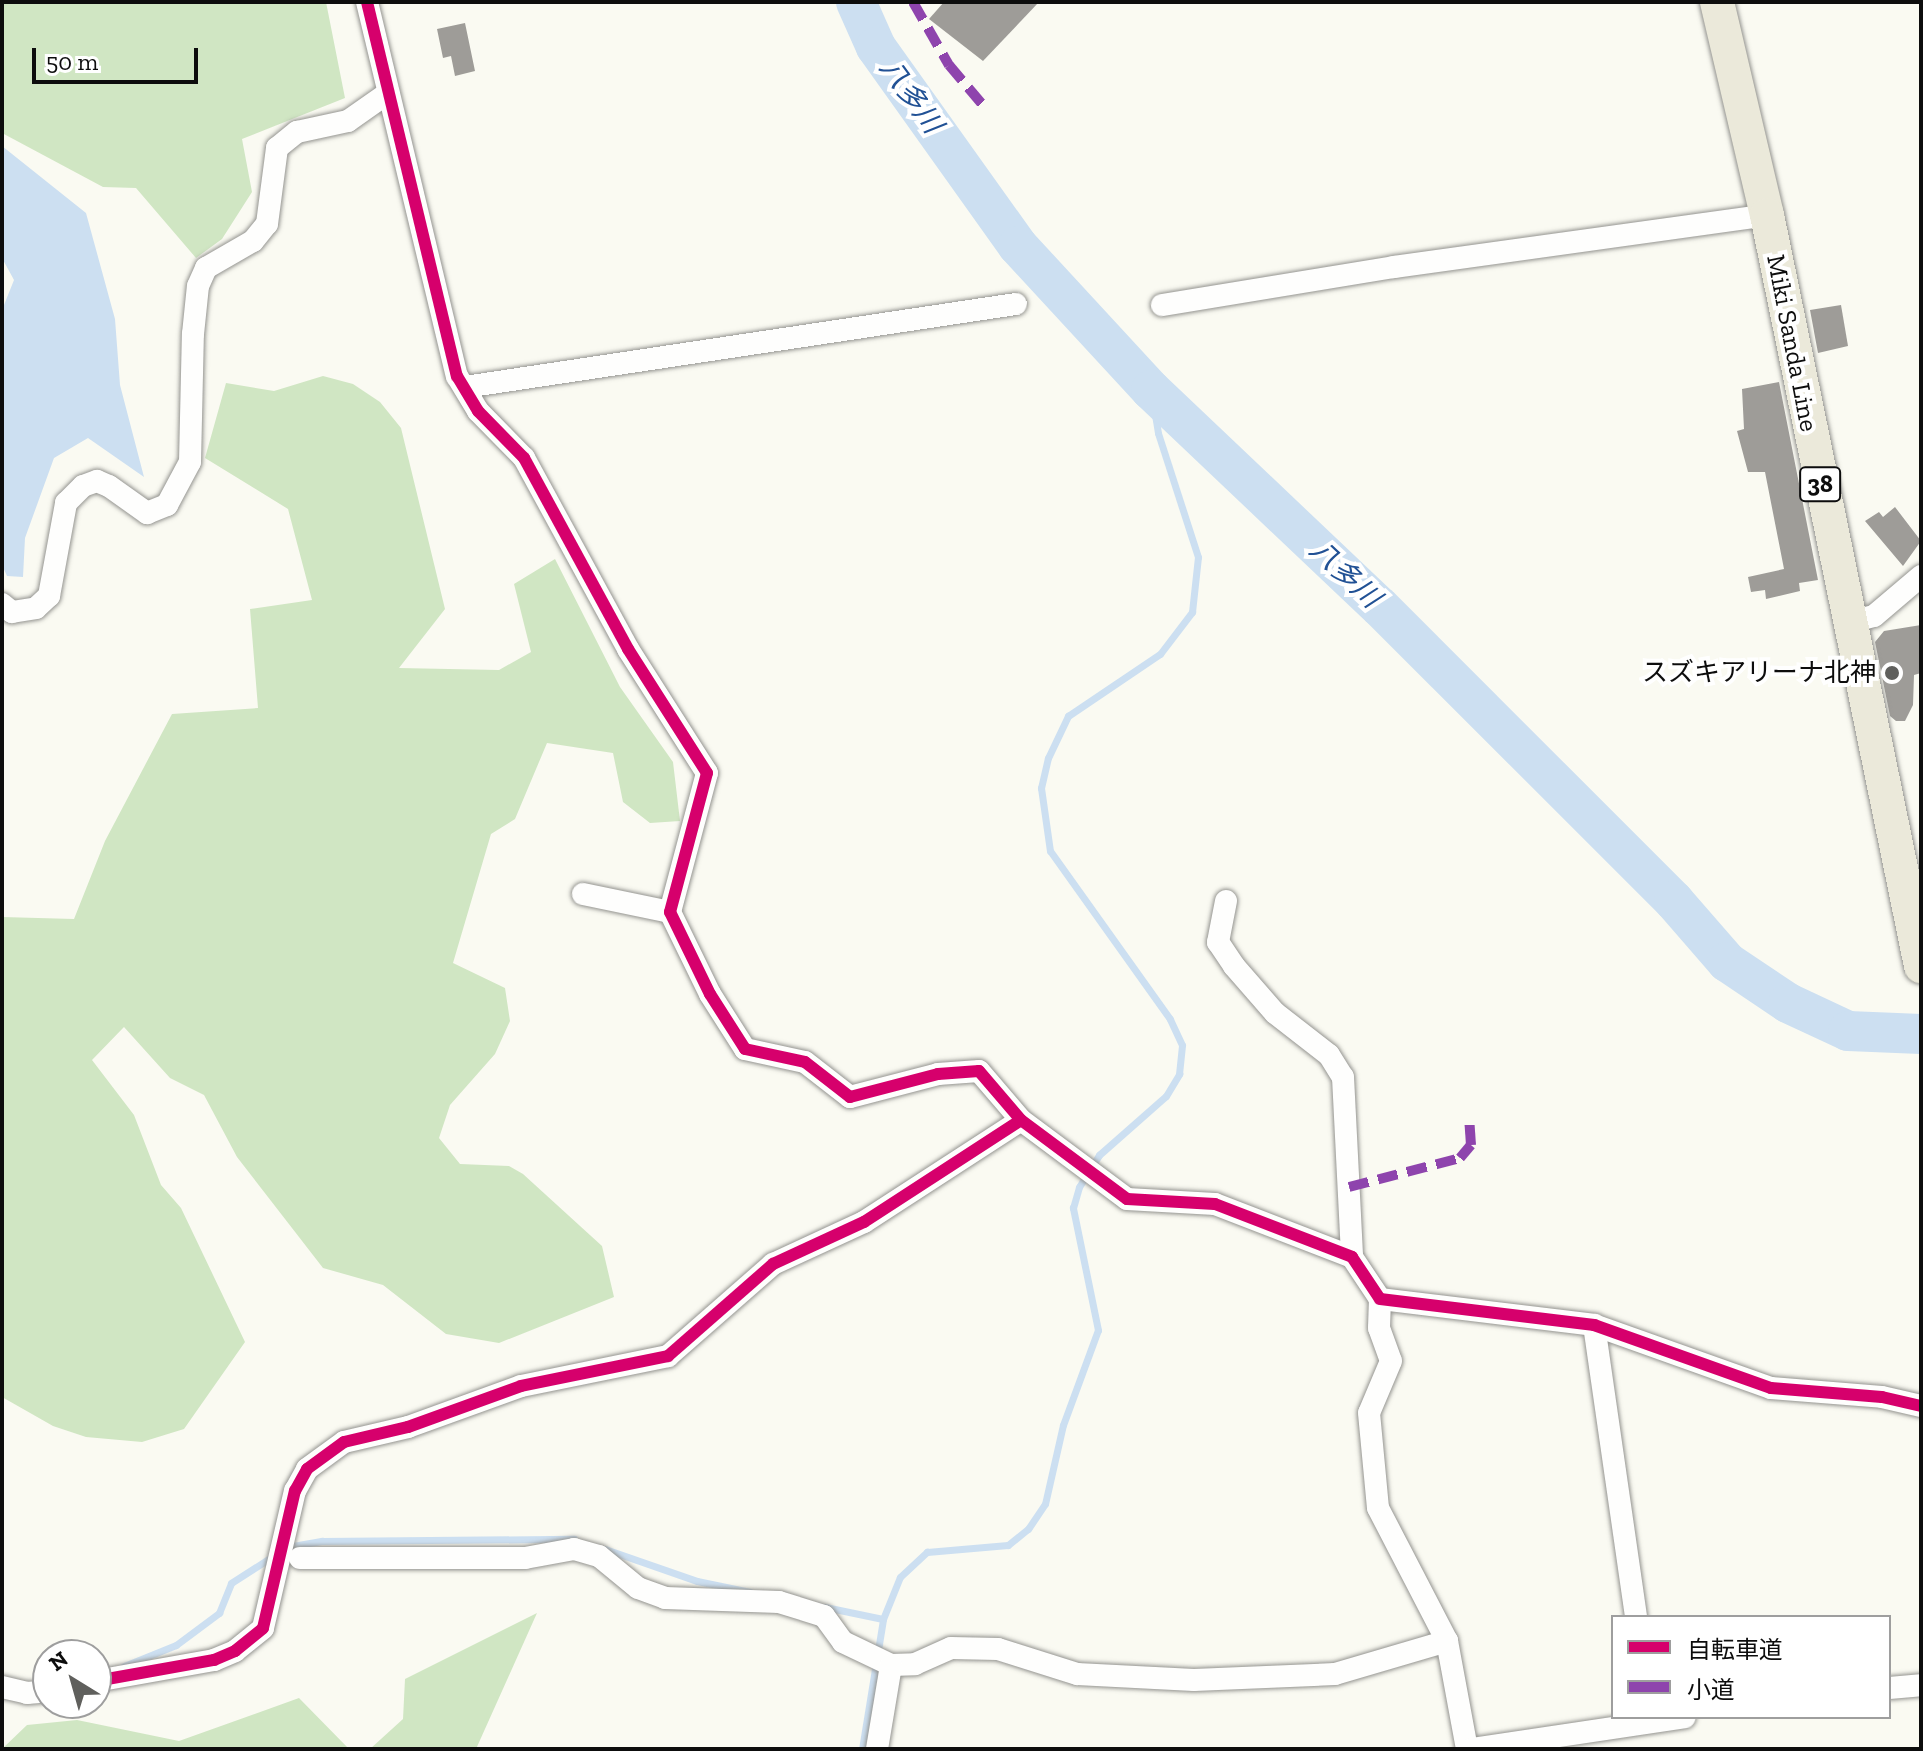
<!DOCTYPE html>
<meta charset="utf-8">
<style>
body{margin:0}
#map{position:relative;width:1923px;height:1751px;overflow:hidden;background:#fafaf2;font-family:"Zilla Slab","Noto Sans JP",serif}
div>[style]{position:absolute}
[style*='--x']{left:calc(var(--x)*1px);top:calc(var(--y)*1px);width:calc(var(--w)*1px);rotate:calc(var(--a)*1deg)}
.forest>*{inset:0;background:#d0e6c3}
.water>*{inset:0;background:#ccdff1}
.stream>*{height:7px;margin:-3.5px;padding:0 3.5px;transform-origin:3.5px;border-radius:3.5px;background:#ccdff1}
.river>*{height:40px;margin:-20px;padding:0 20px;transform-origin:20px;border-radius:20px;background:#ccdff1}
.building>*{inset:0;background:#9e9c98}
.roads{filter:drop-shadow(0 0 2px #949490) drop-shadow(0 0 2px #949490)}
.minor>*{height:22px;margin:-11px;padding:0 11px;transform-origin:11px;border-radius:11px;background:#fefefd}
.primary>*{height:34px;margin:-17px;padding:0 17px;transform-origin:17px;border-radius:17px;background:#ebe9da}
.quiet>*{height:10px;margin-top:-5px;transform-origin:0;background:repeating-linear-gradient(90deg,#8e44ad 0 20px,transparent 0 30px)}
.cycleway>*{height:12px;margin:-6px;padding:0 6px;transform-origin:6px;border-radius:6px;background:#d6006c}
.dots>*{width:22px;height:22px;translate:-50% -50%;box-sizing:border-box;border:4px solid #fff;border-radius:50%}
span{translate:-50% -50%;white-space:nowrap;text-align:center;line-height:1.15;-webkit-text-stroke:8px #fff;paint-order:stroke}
.shield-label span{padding:2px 6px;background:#fff;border:2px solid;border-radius:6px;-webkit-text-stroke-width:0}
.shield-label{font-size:24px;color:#0d0d0d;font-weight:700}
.street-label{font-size:26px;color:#0d0d0d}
.poi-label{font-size:26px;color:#0d0d0d}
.right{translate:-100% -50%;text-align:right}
.water-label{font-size:28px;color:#215195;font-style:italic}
.frame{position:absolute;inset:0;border:4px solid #0d0d0d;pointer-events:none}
.legend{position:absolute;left:1611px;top:1615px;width:280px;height:104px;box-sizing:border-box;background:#fff;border:2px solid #9e9e9e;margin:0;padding:10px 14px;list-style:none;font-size:24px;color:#0d0d0d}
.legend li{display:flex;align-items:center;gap:16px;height:40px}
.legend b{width:40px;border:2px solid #9e9e9e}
.north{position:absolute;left:32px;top:1639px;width:80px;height:80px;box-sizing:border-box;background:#fff;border:2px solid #9e9e9e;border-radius:50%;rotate:323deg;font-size:22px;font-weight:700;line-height:32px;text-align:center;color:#0d0d0d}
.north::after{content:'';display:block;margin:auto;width:28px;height:36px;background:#60605d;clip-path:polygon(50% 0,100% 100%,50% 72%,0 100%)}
.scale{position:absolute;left:32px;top:48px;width:166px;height:36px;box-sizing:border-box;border:4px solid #0d0d0d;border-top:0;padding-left:10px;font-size:24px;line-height:28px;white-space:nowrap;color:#0d0d0d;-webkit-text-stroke:6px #fff;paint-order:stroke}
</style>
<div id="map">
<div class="forest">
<div style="clip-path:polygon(2px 2px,326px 2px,345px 98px,242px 139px,252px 192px,222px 239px,196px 258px,136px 188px,103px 187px,2px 133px)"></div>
<div style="clip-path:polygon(323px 376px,353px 384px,380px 402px,401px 428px,445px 609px,399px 668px,499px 670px,531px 652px,514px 584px,555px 559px,620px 687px,673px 762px,680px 821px,650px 823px,623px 802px,613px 753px,547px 743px,515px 819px,491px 834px,453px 963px,505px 988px,510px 1021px,495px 1054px,450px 1105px,439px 1138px,460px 1164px,509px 1166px,523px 1174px,602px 1246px,614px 1297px,499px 1343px,446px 1334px,383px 1285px,323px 1268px,237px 1157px,204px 1095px,170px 1078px,124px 1027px,92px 1060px,134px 1115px,161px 1185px,181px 1208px,245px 1342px,184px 1429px,142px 1442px,86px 1437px,53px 1426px,2px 1397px,2px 917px,74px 919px,105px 841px,172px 714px,258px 708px,250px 609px,312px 600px,288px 509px,205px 458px,226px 383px,274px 391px)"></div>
<div style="clip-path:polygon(537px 1613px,476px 1749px,370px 1749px,403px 1719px,405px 1679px)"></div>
<div style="clip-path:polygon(299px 1698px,349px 1749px,2px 1749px,27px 1725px,77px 1720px,179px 1741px)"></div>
</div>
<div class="water">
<div style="clip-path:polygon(2px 146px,86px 213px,115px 319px,120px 385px,144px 477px,88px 438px,54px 458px,25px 538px,23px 577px,7px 576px,2px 565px,2px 310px,14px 280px,2px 258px)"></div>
</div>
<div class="stream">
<div style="--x:287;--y:1547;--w:36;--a:-10"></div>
<div style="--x:322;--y:1541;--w:252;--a:-0.5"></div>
<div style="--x:605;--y:1549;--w:97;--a:19.2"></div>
<div style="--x:697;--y:1581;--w:54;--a:11.7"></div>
<div style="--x:825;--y:1607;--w:59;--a:11.7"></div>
<div style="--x:124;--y:1666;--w:56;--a:-22"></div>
<div style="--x:176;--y:1645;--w:54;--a:-36.7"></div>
<div style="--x:219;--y:1613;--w:32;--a:-68"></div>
<div style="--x:231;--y:1583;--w:50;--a:-32.7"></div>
<div style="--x:862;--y:1749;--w:132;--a:-80.8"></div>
<div style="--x:883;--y:1619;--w:45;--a:-68"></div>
<div style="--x:900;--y:1577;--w:37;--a:-43"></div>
<div style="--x:927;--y:1552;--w:81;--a:-4.9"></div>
<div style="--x:1008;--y:1545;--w:26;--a:-39"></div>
<div style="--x:1028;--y:1529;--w:30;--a:-56"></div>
<div style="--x:1045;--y:1504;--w:81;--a:-77.2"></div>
<div style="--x:1063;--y:1425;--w:101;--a:-69.8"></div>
<div style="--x:1098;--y:1330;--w:125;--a:-101.6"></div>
<div style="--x:1073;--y:1208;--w:22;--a:-74"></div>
<div style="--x:1079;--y:1187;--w:38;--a:-58"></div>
<div style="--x:1099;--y:1155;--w:89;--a:-41.4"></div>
<div style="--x:1166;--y:1096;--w:26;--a:-59"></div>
<div style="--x:1179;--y:1074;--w:29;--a:-84"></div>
<div style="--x:1182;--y:1045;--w:29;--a:-115"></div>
<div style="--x:1170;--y:1019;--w:206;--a:-125.5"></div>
<div style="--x:1050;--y:851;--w:64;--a:-98.1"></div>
<div style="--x:1041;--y:788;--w:31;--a:-77"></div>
<div style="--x:1048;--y:758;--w:47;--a:-64.5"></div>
<div style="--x:1068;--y:716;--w:111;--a:-34"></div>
<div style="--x:1160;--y:654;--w:53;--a:-52.7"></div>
<div style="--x:1192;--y:612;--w:55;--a:-83.8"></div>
<div style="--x:1198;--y:557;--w:130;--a:-107.9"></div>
<div style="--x:1158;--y:433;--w:44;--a:-99.2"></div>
</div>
<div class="river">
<div style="--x:856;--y:2;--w:49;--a:66"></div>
<div style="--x:876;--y:47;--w:244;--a:54.5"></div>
<div style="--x:1018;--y:246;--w:196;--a:47.3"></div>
<div style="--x:1151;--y:390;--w:315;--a:43.5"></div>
<div style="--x:1380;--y:607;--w:416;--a:45"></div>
<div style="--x:1674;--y:901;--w:81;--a:49"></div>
<div style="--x:1727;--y:962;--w:73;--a:33.9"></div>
<div style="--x:1788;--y:1003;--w:66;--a:25"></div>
<div style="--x:1848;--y:1031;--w:73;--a:2.4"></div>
</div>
<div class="building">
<div style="clip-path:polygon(944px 2px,1039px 2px,983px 61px,929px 19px)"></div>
<div style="clip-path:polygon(465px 23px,475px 71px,455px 76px,451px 56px,443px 58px,437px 29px)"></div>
<div style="clip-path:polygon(1841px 305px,1848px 346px,1818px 353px,1810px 310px)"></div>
<div style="clip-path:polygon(1779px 382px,1818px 580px,1799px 583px,1800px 591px,1766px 599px,1765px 590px,1751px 592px,1748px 577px,1784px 569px,1765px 472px,1748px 472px,1737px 431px,1744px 429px,1742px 389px)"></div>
<div style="clip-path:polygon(1895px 507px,1921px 541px,1903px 566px,1865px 521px,1879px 512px,1883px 517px)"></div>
<div style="clip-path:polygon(1921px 625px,1921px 673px,1914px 675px,1913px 705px,1905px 721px,1896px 721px,1890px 716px,1875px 642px,1884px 631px)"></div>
</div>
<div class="roads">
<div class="minor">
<div style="--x:367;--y:2;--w:385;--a:76.5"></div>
<div style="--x:457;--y:376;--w:41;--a:59"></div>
<div style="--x:478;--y:411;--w:66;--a:45.6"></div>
<div style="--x:524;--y:458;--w:217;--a:61.4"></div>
<div style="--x:628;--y:649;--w:147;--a:57.5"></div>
<div style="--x:707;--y:773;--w:144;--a:104.9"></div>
<div style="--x:670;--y:912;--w:91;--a:64"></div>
<div style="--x:710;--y:994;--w:65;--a:57.5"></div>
<div style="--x:745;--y:1049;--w:61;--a:12.2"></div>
<div style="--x:805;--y:1062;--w:57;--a:37.9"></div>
<div style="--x:850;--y:1097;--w:91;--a:-14.6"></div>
<div style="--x:938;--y:1074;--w:41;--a:-4.2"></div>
<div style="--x:979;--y:1071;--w:65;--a:49.4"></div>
<div style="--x:1162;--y:305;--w:235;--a:-9.3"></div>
<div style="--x:1394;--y:267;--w:377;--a:-7.9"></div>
<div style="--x:465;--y:387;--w:557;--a:-8.57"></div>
<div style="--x:2;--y:604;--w:13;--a:39"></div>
<div style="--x:12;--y:612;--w:24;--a:-9"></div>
<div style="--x:36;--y:608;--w:18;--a:-43"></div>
<div style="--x:49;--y:596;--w:95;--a:-79.6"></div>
<div style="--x:66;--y:503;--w:24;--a:-45"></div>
<div style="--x:83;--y:486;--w:15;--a:-20"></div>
<div style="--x:97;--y:481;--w:13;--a:23"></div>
<div style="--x:109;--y:486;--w:47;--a:35.4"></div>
<div style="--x:147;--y:513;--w:22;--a:-22"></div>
<div style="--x:167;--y:505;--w:49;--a:-61.9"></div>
<div style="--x:190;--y:462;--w:128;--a:-88.7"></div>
<div style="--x:193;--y:334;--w:48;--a:-84.1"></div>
<div style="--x:198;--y:286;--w:20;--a:-66"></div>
<div style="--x:206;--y:268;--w:54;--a:-29.9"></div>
<div style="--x:253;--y:241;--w:22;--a:-51"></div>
<div style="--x:267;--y:224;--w:77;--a:-82.5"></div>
<div style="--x:277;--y:148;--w:26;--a:-39"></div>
<div style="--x:297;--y:132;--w:52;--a:-12.2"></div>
<div style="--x:348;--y:121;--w:45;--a:-35.1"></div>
<div style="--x:1847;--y:623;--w:28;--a:-15"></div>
<div style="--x:1874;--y:616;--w:62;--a:-40.4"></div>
<div style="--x:583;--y:894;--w:89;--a:11.7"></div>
<div style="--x:1226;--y:901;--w:42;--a:101"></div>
<div style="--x:1218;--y:942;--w:29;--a:56"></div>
<div style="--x:1234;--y:966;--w:62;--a:48.9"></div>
<div style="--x:1275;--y:1013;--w:68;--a:37.9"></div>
<div style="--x:1329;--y:1055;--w:26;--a:58"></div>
<div style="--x:1343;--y:1077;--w:180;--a:87.1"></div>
<div style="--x:1380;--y:1299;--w:29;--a:92"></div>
<div style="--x:1379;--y:1328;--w:35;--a:70"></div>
<div style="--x:1391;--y:1361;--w:56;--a:112.9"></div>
<div style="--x:1369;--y:1413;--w:95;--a:84.6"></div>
<div style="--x:1378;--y:1508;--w:150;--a:62.6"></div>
<div style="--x:1447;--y:1641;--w:110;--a:79.5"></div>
<div style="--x:1594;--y:1325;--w:295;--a:81.8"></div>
<div style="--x:300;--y:1558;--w:225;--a:0"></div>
<div style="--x:525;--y:1558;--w:50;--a:-10.4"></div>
<div style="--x:574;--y:1549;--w:26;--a:16"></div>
<div style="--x:599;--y:1556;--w:50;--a:39.4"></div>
<div style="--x:638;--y:1588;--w:29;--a:20"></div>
<div style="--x:665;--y:1598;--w:114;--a:2"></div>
<div style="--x:779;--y:1602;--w:47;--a:17.3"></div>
<div style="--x:824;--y:1616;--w:32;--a:54"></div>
<div style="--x:843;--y:1642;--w:53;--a:25.6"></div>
<div style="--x:891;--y:1665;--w:24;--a:-2"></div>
<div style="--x:915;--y:1664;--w:39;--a:-24"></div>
<div style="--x:951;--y:1648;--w:47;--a:1.2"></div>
<div style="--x:998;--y:1649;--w:83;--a:17.6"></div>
<div style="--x:1077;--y:1674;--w:117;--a:2.9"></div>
<div style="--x:1194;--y:1680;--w:141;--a:-2.4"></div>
<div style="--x:1335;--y:1674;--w:117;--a:-16.4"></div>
<div style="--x:96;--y:1681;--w:120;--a:-10.1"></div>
<div style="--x:214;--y:1660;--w:23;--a:-23"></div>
<div style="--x:235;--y:1651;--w:36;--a:-39"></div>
<div style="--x:263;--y:1628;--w:141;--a:-76.9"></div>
<div style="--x:295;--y:1491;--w:25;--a:-61"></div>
<div style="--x:307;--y:1469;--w:46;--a:-36.1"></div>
<div style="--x:344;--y:1442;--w:66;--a:-13.2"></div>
<div style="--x:408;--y:1427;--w:120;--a:-19.9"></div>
<div style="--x:521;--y:1386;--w:150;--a:-11.5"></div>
<div style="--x:668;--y:1356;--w:140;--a:-41.2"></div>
<div style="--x:773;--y:1264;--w:100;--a:-24.8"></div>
<div style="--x:864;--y:1222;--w:187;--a:-33"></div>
<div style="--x:1021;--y:1120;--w:132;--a:36.7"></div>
<div style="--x:1127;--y:1199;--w:88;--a:3.3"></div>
<div style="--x:1215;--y:1204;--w:147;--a:21.1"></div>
<div style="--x:1352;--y:1257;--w:50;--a:56.3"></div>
<div style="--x:1380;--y:1299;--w:216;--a:6.9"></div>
<div style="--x:1594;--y:1325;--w:188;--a:19.6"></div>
<div style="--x:1771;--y:1388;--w:111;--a:4.6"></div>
<div style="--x:1882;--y:1397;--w:40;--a:13"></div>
<div style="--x:2;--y:1687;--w:26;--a:13"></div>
<div style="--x:27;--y:1693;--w:21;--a:-5"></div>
<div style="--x:1889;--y:1688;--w:32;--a:-5"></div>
<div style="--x:877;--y:1749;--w:85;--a:-80.5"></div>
<div style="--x:1472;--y:1749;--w:215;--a:-8.5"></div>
</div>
<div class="primary">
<div style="--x:1717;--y:2;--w:219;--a:76.8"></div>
<div style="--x:1767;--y:215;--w:767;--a:78.41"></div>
</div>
</div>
<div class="quiet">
<div style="--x:913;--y:2;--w:73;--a:60.3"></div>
<div style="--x:949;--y:65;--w:59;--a:49.8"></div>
<div style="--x:1349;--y:1187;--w:115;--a:-14.6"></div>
<div style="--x:1460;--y:1158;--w:17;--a:-50"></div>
<div style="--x:1471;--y:1145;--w:27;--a:-94"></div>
</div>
<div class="cycleway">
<div style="--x:367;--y:2;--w:385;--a:76.5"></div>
<div style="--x:457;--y:376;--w:41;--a:59"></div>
<div style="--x:478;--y:411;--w:66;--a:45.6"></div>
<div style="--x:524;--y:458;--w:217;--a:61.4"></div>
<div style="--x:628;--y:649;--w:147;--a:57.5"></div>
<div style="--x:707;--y:773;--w:144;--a:104.9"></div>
<div style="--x:670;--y:912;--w:91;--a:64"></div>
<div style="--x:710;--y:994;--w:65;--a:57.5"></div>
<div style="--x:745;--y:1049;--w:61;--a:12.2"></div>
<div style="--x:805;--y:1062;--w:57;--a:37.9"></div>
<div style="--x:850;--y:1097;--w:91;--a:-14.6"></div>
<div style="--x:938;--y:1074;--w:41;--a:-4.2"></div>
<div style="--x:979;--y:1071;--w:65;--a:49.4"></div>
<div style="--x:96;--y:1681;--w:120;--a:-10.1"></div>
<div style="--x:214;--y:1660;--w:23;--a:-23"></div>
<div style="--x:235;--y:1651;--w:36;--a:-39"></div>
<div style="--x:263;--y:1628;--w:141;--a:-76.9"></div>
<div style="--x:295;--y:1491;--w:25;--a:-61"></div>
<div style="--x:307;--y:1469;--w:46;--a:-36.1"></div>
<div style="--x:344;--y:1442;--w:66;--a:-13.2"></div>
<div style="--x:408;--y:1427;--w:120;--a:-19.9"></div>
<div style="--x:521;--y:1386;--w:150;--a:-11.5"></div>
<div style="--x:668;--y:1356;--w:140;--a:-41.2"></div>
<div style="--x:773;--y:1264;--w:100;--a:-24.8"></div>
<div style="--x:864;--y:1222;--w:187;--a:-33"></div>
<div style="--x:1021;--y:1120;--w:132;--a:36.7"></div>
<div style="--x:1127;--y:1199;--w:88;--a:3.3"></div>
<div style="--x:1215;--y:1204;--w:147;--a:21.1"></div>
<div style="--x:1352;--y:1257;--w:50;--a:56.3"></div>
<div style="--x:1380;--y:1299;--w:216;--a:6.9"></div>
<div style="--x:1594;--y:1325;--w:188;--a:19.6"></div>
<div style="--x:1771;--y:1388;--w:111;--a:4.6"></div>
<div style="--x:1882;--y:1397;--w:40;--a:13"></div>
</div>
<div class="dots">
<div style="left:1892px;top:673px;background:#60605d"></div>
</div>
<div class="shield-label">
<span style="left:1820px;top:484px">38</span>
</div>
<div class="street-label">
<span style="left:1792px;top:343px;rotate:79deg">Miki Sanda Line</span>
</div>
<div class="poi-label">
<span class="right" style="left:1876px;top:673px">スズキアリーナ北神</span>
</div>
<div class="water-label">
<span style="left:911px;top:96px;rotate:54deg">八多川</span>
<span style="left:1345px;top:574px;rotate:43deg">八多川</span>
</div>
<div class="frame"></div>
<ul class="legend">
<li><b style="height:10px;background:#d6006c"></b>自転車道</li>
<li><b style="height:10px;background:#8e44ad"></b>小道</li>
</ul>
<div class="north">N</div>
<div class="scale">50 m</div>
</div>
